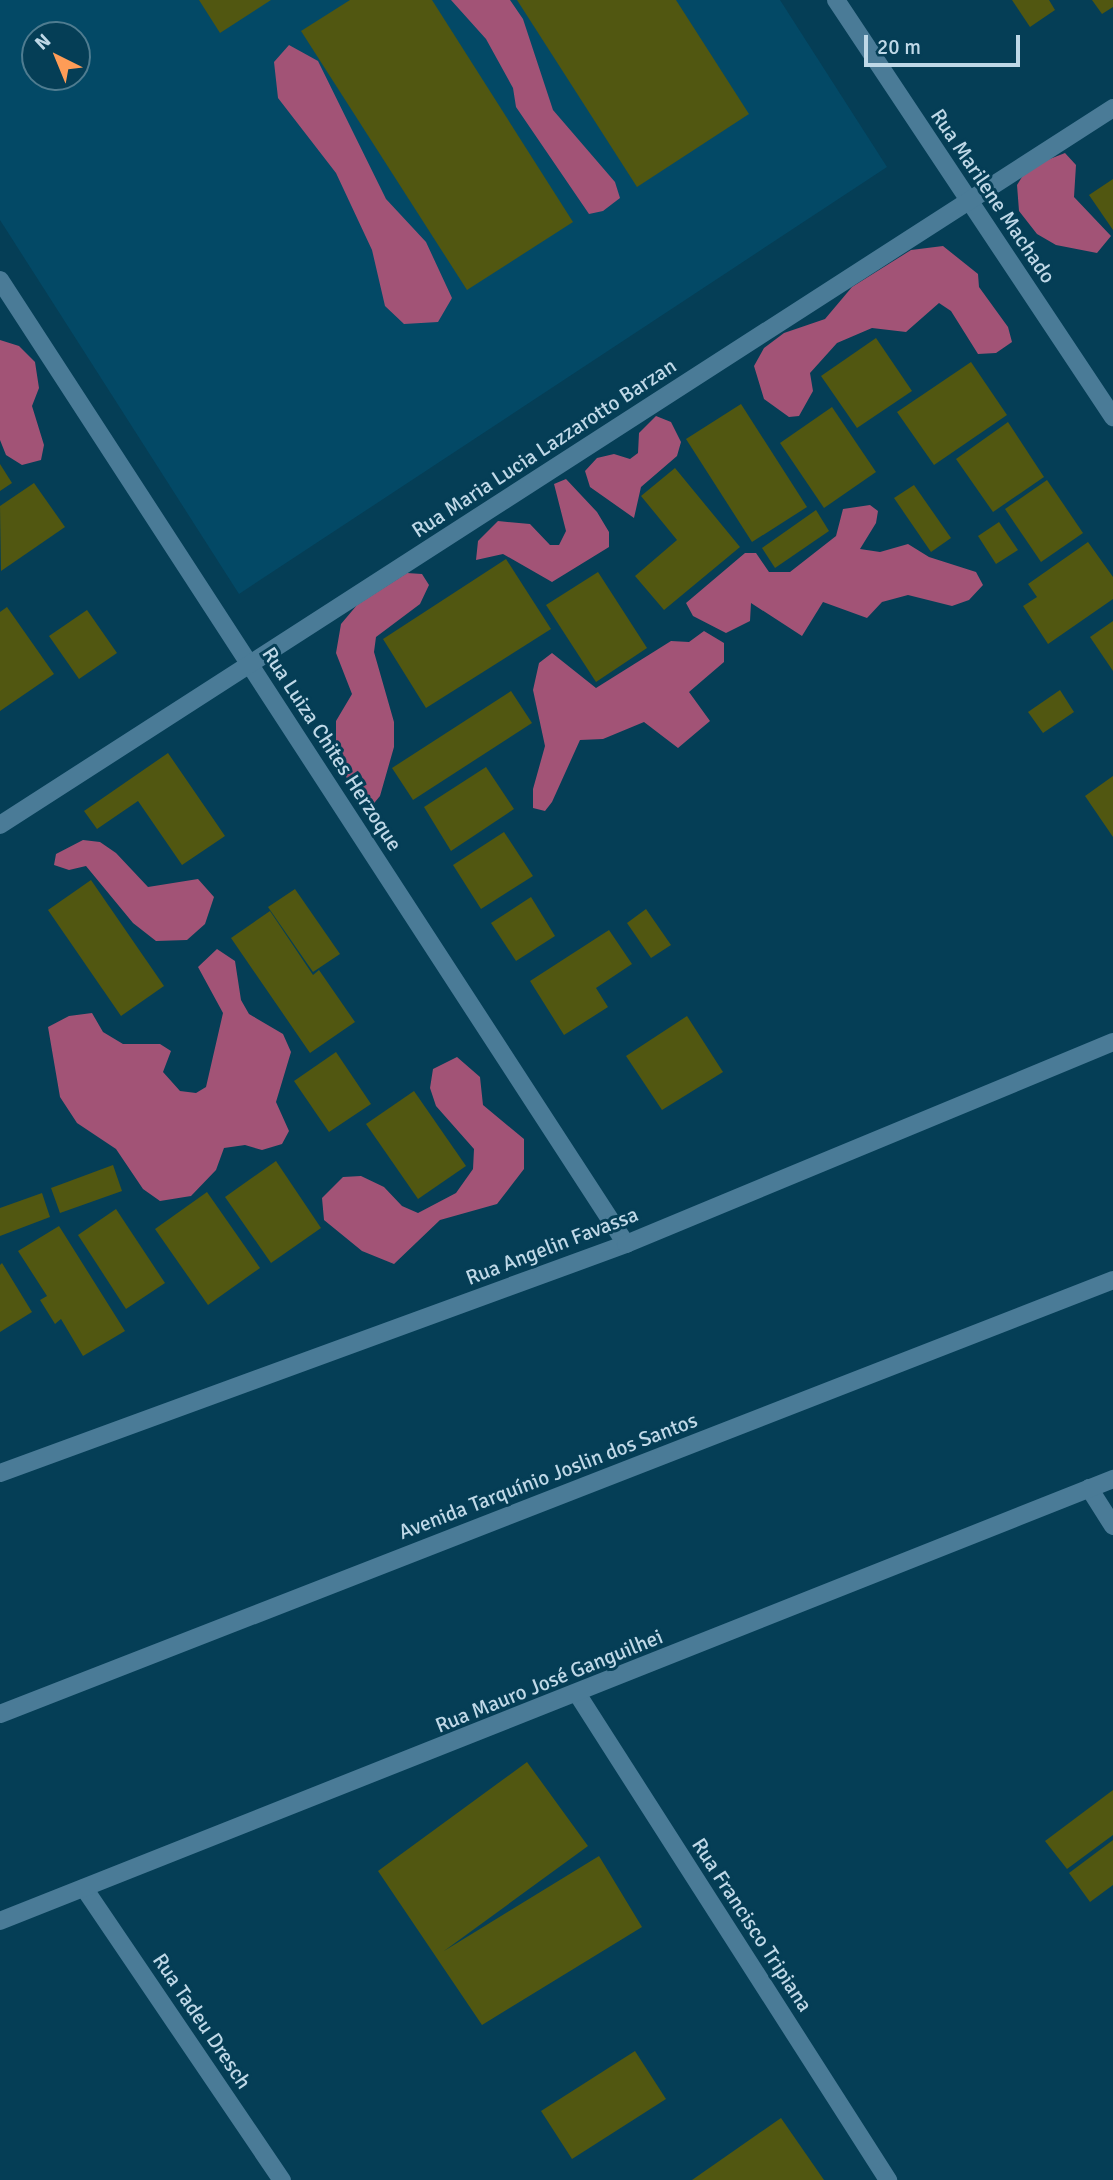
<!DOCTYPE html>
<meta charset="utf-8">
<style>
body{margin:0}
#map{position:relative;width:1113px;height:2180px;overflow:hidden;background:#053e56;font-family:Signika,sans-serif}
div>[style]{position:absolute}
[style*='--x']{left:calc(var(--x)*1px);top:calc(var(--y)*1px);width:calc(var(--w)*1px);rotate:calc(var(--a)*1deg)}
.built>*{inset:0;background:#034966}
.forest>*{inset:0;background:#a25376}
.building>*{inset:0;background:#515711}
.minor>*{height:18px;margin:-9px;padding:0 9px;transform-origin:9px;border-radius:9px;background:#4a7b97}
span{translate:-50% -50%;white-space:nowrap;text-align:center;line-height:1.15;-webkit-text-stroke:6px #053e56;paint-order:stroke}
.street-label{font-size:21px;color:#bfd8e7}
.north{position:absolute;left:21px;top:21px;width:70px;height:70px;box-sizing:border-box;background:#053e56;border:2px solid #4f7c90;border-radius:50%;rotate:317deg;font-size:19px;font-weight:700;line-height:28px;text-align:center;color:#bfd8e7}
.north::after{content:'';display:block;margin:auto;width:24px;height:32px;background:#fe9c57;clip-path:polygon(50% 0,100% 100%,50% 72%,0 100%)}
.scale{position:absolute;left:864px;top:35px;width:156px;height:32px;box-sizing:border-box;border:4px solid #bfd8e7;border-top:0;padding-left:9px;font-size:21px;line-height:24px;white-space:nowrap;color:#bfd8e7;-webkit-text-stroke:5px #053e56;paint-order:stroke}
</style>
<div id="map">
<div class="built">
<div style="clip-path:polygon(evenodd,0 0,780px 0,887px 167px,239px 594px,0 220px,0 0,35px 35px,77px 35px,77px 77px,35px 77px,35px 35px)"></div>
</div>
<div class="forest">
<div style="clip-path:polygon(451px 0,510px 0,523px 19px,553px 110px,615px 182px,620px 198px,603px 211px,589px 214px,516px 107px,513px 88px,486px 39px)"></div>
<div style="clip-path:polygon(289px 45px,318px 61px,386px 199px,426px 242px,452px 298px,438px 322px,404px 324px,385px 306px,372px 250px,336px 173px,278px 98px,274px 62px)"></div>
<div style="clip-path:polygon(1065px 153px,1076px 165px,1074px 197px,1111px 236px,1097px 253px,1056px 245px,1037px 234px,1019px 211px,1017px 185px,1022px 177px,1037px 164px)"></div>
<div style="clip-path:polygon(943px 246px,978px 274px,979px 287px,1008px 327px,1012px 342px,996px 353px,978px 354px,951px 311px,939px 303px,906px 332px,872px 328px,837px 343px,810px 373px,813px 391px,799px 416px,789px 417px,764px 399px,754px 366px,764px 348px,784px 333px,825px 319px,852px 287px,911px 250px)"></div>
<div style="clip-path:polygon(0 340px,19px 346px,35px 362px,39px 388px,32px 406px,44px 445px,41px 460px,22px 465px,6px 455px,0 440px)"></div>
<div style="clip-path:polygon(656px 416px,671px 422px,681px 442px,677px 456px,641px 487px,634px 518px,590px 487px,585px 471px,597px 458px,614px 454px,630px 459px,638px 453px,639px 433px)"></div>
<div style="clip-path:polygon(566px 479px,597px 512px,609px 532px,609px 547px,552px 582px,503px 554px,476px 560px,478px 541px,498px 521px,530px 524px,550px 545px,559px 545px,566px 531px,554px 484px)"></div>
<div style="clip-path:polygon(870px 505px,878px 511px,876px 523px,860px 549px,880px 552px,908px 544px,929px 557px,976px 572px,983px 585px,969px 600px,952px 606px,908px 595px,882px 602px,867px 618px,823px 602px,802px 636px,751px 603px,750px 621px,726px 633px,693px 616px,686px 603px,745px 553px,756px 553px,769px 572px,790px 572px,836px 536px,843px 509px)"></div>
<div style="clip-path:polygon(407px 573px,422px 574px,429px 585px,420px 604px,376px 637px,374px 652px,394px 722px,394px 747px,380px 796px,370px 808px,354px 800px,336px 746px,336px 721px,352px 694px,336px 653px,341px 624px,357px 605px)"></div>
<div style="clip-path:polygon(704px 631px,724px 643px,724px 662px,689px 692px,710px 721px,678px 748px,644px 722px,603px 739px,580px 740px,552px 802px,545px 811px,533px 808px,533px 789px,545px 746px,533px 690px,539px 663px,552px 653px,596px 688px,671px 641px,689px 642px)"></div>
<div style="clip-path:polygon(83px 840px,100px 842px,116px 853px,148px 887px,198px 879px,214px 897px,205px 924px,187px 940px,156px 941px,133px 923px,86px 866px,69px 870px,54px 865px,56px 854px)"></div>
<div style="clip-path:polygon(217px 949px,235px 961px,241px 1000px,249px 1014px,283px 1034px,291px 1052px,276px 1102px,289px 1131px,282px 1144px,262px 1150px,245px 1145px,224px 1148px,216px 1170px,191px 1196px,160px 1201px,143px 1189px,116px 1149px,77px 1123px,60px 1097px,48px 1027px,69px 1016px,92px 1013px,103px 1032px,123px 1044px,160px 1044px,171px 1051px,163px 1072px,180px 1091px,196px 1093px,206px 1087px,223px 1013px,198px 967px)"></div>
<div style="clip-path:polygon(457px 1057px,480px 1077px,483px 1105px,524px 1139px,524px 1169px,497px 1204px,440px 1220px,394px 1264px,362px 1251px,324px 1220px,322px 1198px,343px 1177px,361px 1176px,384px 1187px,402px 1206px,418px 1213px,456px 1193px,473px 1169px,474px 1149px,436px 1106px,430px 1088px,433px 1069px)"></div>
</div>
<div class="building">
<div style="clip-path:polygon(199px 0,271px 0,220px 33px)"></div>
<div style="clip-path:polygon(350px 0,432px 0,573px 222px,467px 290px,301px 31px)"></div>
<div style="clip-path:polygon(517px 0,676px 0,749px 114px,637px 187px)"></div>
<div style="clip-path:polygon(1012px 0,1049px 0,1055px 10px,1030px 27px)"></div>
<div style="clip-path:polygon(1092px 0,1113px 0,1113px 7px,1102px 14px)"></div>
<div style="clip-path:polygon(1113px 179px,1113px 230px,1089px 195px)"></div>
<div style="clip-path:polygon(876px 338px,912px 391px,857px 428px,821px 376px)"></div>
<div style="clip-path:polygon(971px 362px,1007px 415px,934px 465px,897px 412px)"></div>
<div style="clip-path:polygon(741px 404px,807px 507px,752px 542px,686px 439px)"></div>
<div style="clip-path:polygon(832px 407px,876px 472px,824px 508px,780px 443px)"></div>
<div style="clip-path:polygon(1008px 422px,1044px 477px,993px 512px,956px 459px)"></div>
<div style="clip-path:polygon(0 464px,12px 483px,0 491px)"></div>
<div style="clip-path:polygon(675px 468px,740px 547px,664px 610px,635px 576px,677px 540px,641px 496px)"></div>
<div style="clip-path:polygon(1047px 480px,1083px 533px,1041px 562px,1005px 509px)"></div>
<div style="clip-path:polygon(34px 483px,65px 527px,1px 571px,0 506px)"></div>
<div style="clip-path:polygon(914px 485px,951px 538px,931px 552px,894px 498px)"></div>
<div style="clip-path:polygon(816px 510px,829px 531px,775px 568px,762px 548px)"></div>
<div style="clip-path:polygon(999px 522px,1018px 550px,996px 564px,978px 536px)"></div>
<div style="clip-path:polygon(1088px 542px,1113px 577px,1113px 599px,1048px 644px,1023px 606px,1037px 597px,1028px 584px)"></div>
<div style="clip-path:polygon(506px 559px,551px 629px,426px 708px,383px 639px)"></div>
<div style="clip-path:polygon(598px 572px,647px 648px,596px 682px,546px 605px)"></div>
<div style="clip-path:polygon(7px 607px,54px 674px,0 711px,0 612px)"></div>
<div style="clip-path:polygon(87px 610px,117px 653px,79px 679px,49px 636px)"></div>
<div style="clip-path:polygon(1113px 621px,1113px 671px,1090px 637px)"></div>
<div style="clip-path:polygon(1060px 690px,1074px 712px,1043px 733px,1028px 712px)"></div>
<div style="clip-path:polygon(511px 691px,532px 723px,413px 800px,392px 768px)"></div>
<div style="clip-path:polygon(168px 753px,225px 836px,182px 865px,138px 801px,97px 829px,84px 811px)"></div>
<div style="clip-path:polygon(486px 767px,514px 809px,451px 851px,424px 807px)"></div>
<div style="clip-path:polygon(1113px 776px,1113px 837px,1085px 796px)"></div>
<div style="clip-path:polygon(504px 832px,533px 876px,481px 909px,453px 865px)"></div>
<div style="clip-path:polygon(91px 880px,164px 986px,121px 1016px,48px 910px)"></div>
<div style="clip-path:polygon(295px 889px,340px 954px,313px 972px,268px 907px)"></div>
<div style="clip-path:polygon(531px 897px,555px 936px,516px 961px,491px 923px)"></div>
<div style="clip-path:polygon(646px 909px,671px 945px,651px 958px,627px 923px)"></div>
<div style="clip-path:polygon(270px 911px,313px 975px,319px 970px,355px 1022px,310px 1053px,231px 938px)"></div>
<div style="clip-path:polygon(609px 930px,632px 964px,596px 988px,608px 1007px,564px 1035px,530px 981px)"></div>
<div style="clip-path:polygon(687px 1016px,723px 1072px,662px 1110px,626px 1056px)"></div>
<div style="clip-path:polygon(336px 1052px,371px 1104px,329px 1132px,294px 1081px)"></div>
<div style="clip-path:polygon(414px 1091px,466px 1166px,418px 1199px,366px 1124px)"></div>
<div style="clip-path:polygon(276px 1161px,321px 1228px,271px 1263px,225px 1197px)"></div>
<div style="clip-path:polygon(113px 1165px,122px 1191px,60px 1213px,51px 1188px)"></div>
<div style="clip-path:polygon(207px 1192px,260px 1268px,208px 1305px,155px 1229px)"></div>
<div style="clip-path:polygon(42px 1193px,50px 1217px,0 1236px,0 1208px)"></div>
<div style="clip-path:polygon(116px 1209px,165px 1283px,126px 1309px,78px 1235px)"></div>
<div style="clip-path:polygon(59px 1226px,125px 1331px,83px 1356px,61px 1319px,55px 1324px,40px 1300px,47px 1296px,18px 1251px)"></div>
<div style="clip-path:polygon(2px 1263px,32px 1312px,0 1332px,0 1265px)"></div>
<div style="clip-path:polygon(527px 1762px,588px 1846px,444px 1951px,599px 1856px,642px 1927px,482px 2025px,378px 1871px)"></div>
<div style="clip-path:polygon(1113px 1790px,1113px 1835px,1067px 1869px,1045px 1841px)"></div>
<div style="clip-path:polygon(1113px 1840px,1113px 1885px,1090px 1902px,1069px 1873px)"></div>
<div style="clip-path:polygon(635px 2051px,666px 2099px,572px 2159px,541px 2111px)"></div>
<div style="clip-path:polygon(781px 2118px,824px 2180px,692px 2180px)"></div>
</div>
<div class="minor">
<div style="--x:836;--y:0;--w:501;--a:56.41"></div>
<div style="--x:0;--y:280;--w:1149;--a:57"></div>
<div style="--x:0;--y:825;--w:1324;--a:-32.79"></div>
<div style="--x:0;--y:1473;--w:667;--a:-20.09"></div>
<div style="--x:626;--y:1244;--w:527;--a:-22.53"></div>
<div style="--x:1089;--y:1488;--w:45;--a:57.7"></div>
<div style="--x:578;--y:1695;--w:576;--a:57.41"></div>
<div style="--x:0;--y:1714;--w:1195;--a:-21.3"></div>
<div style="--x:84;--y:1888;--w:353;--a:55.9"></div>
<div style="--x:0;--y:1921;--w:1198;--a:-21.66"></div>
</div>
<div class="street-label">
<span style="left:993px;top:196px;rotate:56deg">Rua Marilene Machado</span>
<span style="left:544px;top:448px;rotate:-33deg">Rua Maria Lucia Lazzarotto Barzan</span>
<span style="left:332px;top:749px;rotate:57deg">Rua Luiza Chites Herzoque</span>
<span style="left:552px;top:1246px;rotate:-21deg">Rua Angelin Favassa</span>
<span style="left:548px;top:1476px;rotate:-21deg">Avenida Tarquínio Joslin dos Santos</span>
<span style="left:549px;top:1681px;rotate:-22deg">Rua Mauro José Ganguilhei</span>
<span style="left:752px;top:1925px;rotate:57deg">Rua Francisco Tripiana</span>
<span style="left:202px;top:2021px;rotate:56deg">Rua Tadeu Dresch</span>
</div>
<div class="north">N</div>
<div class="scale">20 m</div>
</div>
